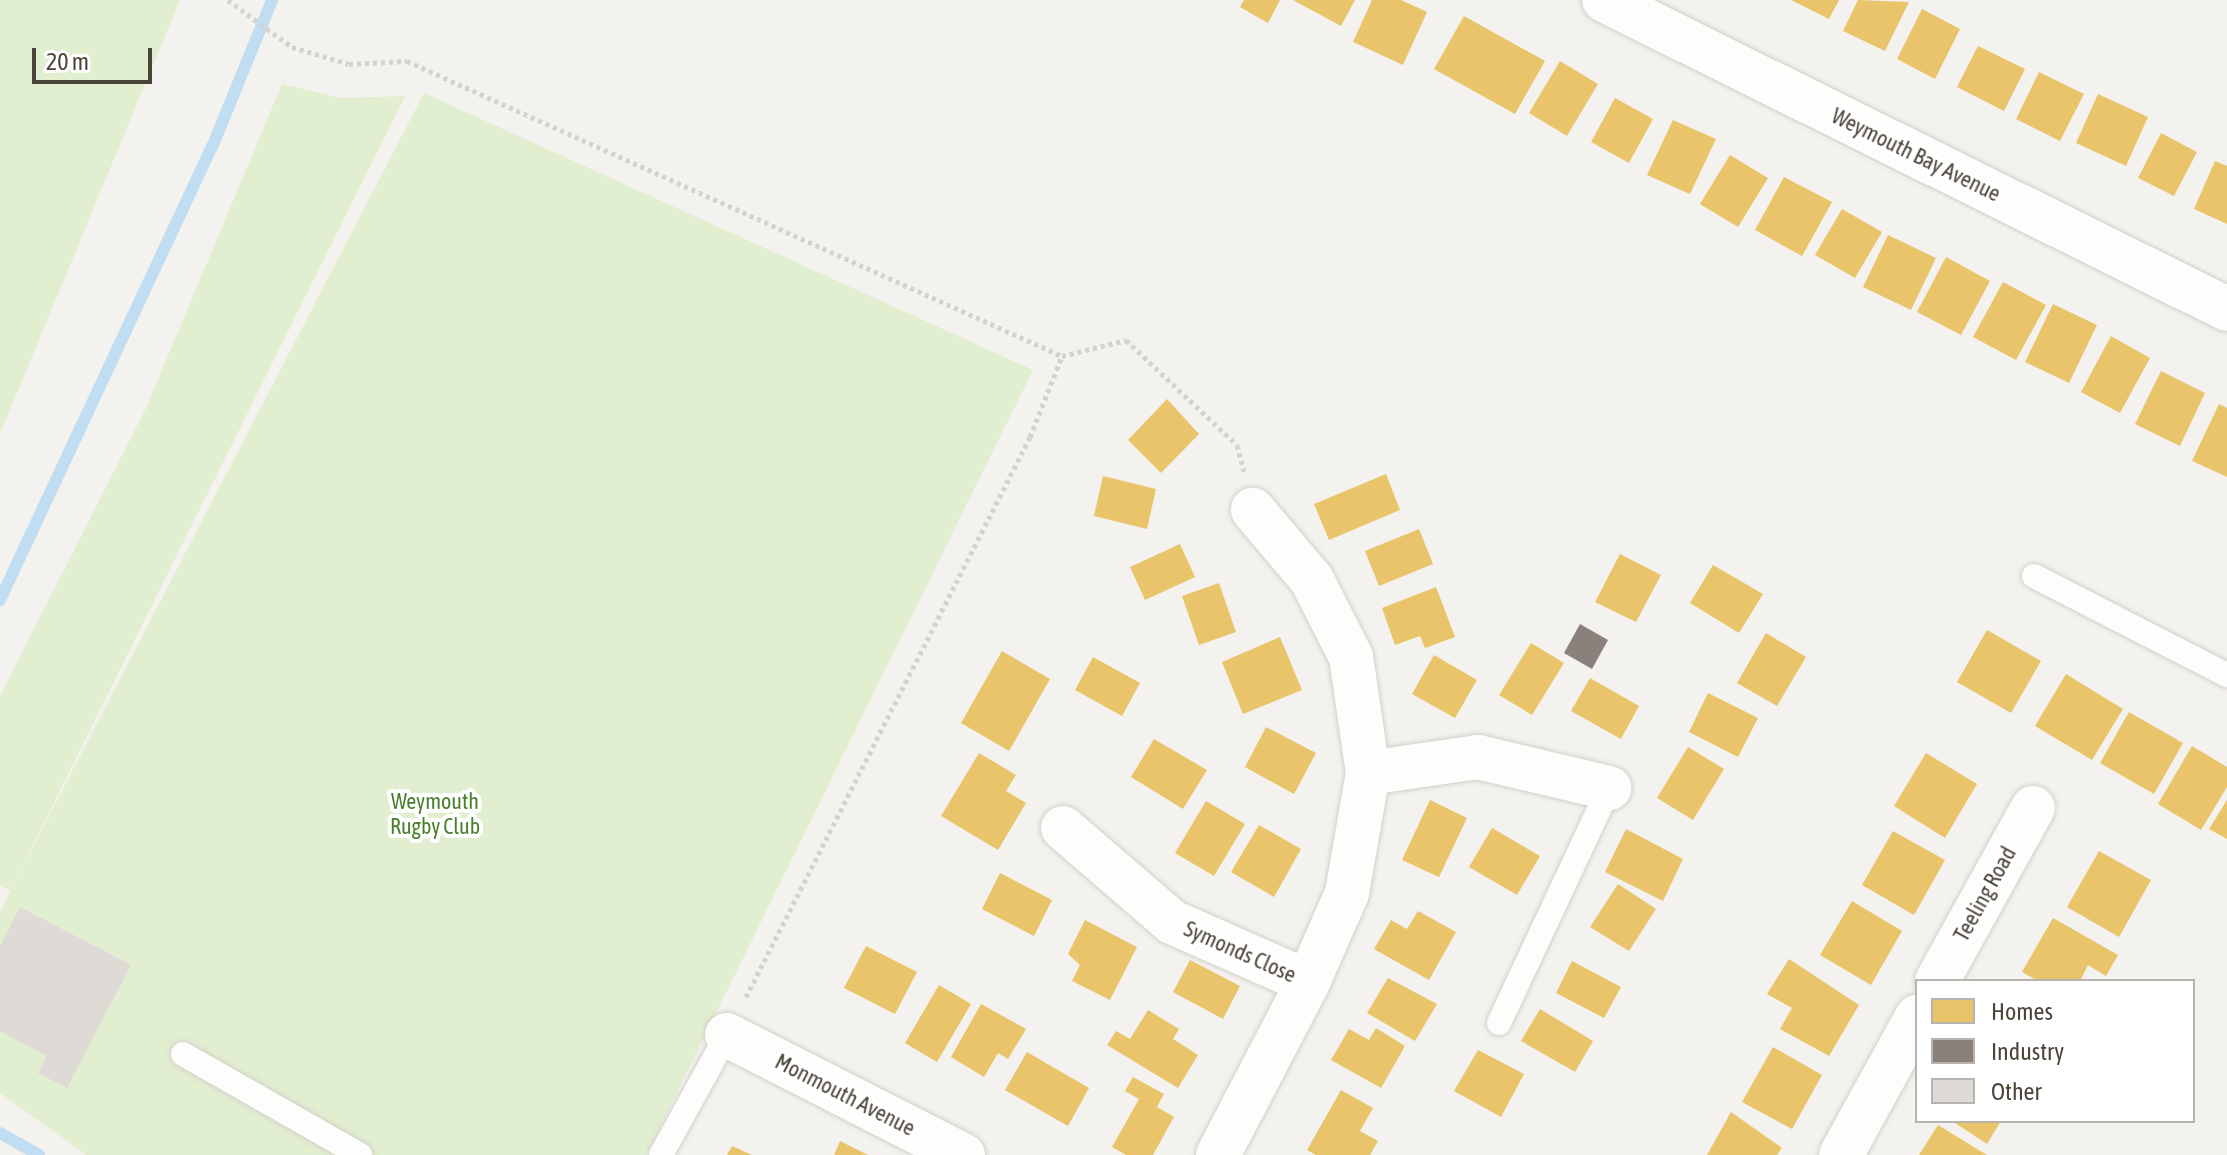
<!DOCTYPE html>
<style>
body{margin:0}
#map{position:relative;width:2227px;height:1155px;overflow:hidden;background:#f4f2ee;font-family:"Asap Condensed",sans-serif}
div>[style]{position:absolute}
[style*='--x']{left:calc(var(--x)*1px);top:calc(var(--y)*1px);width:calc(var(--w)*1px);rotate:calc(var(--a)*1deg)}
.green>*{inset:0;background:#e1eecf}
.homes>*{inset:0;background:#e9c46a}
.industry>*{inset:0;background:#8a817c}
.stream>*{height:12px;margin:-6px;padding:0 6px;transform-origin:6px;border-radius:6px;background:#c0ddf1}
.building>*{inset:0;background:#dedbd6}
.path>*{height:5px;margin-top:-2.5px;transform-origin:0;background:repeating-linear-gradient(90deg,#d3d2cc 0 4px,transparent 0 8px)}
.roads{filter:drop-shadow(0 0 2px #d2d0cb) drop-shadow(0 0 2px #d2d0cb)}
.service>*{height:24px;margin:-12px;padding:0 12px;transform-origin:12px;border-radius:12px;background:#fdfdfc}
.minor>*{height:44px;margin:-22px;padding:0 22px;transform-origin:22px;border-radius:22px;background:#fdfdfc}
span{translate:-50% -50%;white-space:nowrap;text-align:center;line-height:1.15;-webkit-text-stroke:8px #fff;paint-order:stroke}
.street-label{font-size:22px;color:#4b4439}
.park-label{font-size:22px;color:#4a7f2a}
.legend{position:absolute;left:1915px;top:979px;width:280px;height:144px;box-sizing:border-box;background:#fff;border:2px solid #b7b4b0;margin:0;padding:10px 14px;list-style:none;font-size:24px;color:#4b4439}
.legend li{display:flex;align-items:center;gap:16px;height:40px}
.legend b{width:40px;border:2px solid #b7b4b0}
.scale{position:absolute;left:32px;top:48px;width:120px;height:36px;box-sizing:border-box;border:4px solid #4b4439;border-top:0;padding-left:10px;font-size:24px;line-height:28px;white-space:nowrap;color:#4b4439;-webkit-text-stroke:6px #fff;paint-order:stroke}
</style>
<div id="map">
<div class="green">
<div style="clip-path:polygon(0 0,180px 0,0 434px)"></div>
<div style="clip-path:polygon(282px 84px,341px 98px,405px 96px,11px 889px,424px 93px,1033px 370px,646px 1155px,86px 1155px,0 1093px,0 912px,11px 890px,0 886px,0 696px,146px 408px)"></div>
</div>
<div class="homes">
<div style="clip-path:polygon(1244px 0,1280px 0,1268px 23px,1240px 7px)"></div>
<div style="clip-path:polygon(1293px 0,1355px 0,1341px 26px)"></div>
<div style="clip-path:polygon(1372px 0,1401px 0,1427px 12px,1403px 65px,1353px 42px)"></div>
<div style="clip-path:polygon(1791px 0,1839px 0,1829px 19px)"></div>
<div style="clip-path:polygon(1858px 0,1909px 2px,1885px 51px,1843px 31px)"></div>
<div style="clip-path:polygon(1922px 9px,1960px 29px,1935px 79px,1897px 59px)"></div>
<div style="clip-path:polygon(1464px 16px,1545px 61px,1515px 114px,1434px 69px)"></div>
<div style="clip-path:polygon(1978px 46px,2025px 69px,2004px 111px,1957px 87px)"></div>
<div style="clip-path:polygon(1560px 61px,1598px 84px,1567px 136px,1529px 113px)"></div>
<div style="clip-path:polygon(2039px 72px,2084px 94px,2060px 141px,2016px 119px)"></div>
<div style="clip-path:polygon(2098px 94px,2148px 117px,2126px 166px,2076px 143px)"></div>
<div style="clip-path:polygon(1615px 98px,1653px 119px,1629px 163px,1591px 142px)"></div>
<div style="clip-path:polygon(1673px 120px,1716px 139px,1690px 194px,1647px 175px)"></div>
<div style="clip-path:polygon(2161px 133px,2197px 152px,2174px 196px,2138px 178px)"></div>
<div style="clip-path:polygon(1730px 155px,1768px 178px,1738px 227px,1700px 204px)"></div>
<div style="clip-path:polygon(2215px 161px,2227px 166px,2227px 224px,2194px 209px)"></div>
<div style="clip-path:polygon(1784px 177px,1832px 202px,1802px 256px,1755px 230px)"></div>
<div style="clip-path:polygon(1842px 209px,1882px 232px,1855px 278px,1815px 255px)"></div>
<div style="clip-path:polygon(1888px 235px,1936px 258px,1911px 310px,1863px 287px)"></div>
<div style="clip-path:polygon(1946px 257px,1990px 281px,1961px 335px,1917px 312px)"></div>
<div style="clip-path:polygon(2003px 282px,2046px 305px,2016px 360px,1973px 337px)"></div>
<div style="clip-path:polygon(2053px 304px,2097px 325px,2069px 383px,2025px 362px)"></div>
<div style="clip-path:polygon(2111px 336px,2150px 358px,2120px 413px,2081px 392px)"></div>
<div style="clip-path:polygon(2161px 371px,2205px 393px,2180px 446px,2135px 424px)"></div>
<div style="clip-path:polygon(1167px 399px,1199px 434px,1161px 473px,1128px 440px)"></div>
<div style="clip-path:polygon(2219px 404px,2227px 408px,2227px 477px,2192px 461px)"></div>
<div style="clip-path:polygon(1386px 474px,1400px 510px,1329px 540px,1314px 504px)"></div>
<div style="clip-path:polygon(1103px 476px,1156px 489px,1147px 529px,1094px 516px)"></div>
<div style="clip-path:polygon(1419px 529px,1433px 564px,1379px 586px,1365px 551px)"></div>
<div style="clip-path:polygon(1180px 544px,1195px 577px,1145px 600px,1130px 567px)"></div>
<div style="clip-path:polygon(1620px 554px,1661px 575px,1636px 622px,1595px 602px)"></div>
<div style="clip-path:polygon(1713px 565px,1763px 594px,1739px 633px,1690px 603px)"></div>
<div style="clip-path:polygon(1219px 583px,1236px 632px,1199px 645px,1182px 596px)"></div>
<div style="clip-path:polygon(1436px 587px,1455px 637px,1425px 648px,1420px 636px,1395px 645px,1382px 608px)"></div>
<div style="clip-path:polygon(1987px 630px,2041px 661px,2011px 713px,1957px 682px)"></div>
<div style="clip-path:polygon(1766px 633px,1806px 657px,1777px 706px,1737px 683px)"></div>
<div style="clip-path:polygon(1280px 637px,1302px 690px,1243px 714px,1222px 662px)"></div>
<div style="clip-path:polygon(1531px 643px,1564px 663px,1532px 715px,1499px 695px)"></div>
<div style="clip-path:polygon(1002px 651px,1050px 679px,1009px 751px,961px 723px)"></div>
<div style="clip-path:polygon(1434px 655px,1477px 680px,1455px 718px,1412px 694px)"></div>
<div style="clip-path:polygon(1093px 657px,1140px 683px,1122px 716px,1075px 690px)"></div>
<div style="clip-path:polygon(2066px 674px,2123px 709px,2092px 760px,2035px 726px)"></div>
<div style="clip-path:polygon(1590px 678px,1639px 706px,1621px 739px,1571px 711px)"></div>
<div style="clip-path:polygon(1708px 693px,1758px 718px,1738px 757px,1689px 732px)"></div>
<div style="clip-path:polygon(2129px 712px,2183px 743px,2154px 794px,2100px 763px)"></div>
<div style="clip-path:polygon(1266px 727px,1316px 753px,1294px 794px,1245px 767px)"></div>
<div style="clip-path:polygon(1154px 739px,1207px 770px,1183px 809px,1131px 777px)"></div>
<div style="clip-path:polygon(2192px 746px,2227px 767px,2227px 787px,2201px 830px,2158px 804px)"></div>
<div style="clip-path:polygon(1688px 747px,1724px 769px,1693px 820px,1657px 798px)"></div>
<div style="clip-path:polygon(979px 753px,1016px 775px,1006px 791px,1026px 803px,998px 850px,941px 816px)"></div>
<div style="clip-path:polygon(1926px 753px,1977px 784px,1945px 838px,1894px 806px)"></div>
<div style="clip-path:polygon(1430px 800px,1467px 818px,1439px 877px,1402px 860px)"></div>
<div style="clip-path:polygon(2227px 800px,2227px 839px,2209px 829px)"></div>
<div style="clip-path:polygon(1206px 801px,1245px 824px,1214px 876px,1175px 853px)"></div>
<div style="clip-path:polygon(1259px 825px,1301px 849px,1274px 897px,1231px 872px)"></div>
<div style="clip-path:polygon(1492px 828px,1540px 856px,1517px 895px,1469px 867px)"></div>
<div style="clip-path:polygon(1626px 829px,1683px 859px,1663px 901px,1605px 872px)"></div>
<div style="clip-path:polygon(1893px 831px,1945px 860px,1914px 915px,1862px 885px)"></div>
<div style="clip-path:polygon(2099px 851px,2151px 880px,2119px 937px,2067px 907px)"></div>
<div style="clip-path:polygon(1000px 873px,1052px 900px,1034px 936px,982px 909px)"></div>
<div style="clip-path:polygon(1618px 884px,1656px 909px,1629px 951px,1590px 927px)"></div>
<div style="clip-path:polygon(1852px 901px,1902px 931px,1871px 985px,1820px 955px)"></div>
<div style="clip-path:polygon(1418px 911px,1456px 932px,1429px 980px,1374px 949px,1391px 920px,1407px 929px)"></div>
<div style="clip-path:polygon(2053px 918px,2118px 955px,2106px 976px,2088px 965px,2080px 981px,2038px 981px,2022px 972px)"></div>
<div style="clip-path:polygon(1085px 920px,1137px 947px,1110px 1000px,1072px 981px,1080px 965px,1068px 954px)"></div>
<div style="clip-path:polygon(866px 946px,917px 972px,895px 1014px,844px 988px)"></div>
<div style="clip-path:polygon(1789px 959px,1859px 1005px,1829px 1056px,1780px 1029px,1792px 1008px,1767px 994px)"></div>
<div style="clip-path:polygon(1190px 960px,1240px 986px,1223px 1019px,1173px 992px)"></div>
<div style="clip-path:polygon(1572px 961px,1621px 987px,1604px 1018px,1556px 993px)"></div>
<div style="clip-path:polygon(1388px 978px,1437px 1004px,1415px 1041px,1367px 1013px)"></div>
<div style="clip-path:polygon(939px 985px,971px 1004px,937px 1062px,905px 1043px)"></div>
<div style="clip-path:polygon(981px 1004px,1026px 1029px,1008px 1059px,998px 1053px,984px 1077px,951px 1057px)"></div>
<div style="clip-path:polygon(1540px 1009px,1593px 1041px,1575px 1072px,1521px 1041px)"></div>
<div style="clip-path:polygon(1148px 1010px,1179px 1029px,1173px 1039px,1198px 1055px,1178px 1088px,1107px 1045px,1116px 1031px,1130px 1039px)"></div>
<div style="clip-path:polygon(1376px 1028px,1405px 1046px,1381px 1088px,1331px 1060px,1349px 1029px,1369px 1040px)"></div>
<div style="clip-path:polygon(1773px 1047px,1822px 1075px,1792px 1129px,1742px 1102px)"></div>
<div style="clip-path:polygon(1478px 1050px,1524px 1074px,1501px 1117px,1454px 1091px)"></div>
<div style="clip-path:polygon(1027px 1052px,1089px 1088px,1068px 1126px,1005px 1090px)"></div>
<div style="clip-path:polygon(1133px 1077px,1164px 1094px,1157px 1107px,1174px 1117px,1153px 1155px,1126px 1155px,1112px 1147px,1139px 1099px,1125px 1091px)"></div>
<div style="clip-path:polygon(1341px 1090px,1373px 1108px,1360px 1131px,1378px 1141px,1370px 1155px,1316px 1155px,1307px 1150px)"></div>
<div style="clip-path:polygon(1731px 1112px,1782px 1148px,1777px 1155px,1707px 1155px)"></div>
<div style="clip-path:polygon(1952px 1121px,2001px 1121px,1987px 1144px)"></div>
<div style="clip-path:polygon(1938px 1125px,1987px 1155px,1919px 1155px)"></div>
<div style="clip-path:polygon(840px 1141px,868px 1155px,834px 1155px)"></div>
<div style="clip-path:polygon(732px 1146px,752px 1155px,727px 1155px)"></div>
</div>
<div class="industry">
<div style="clip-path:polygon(1580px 624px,1608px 640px,1592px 669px,1564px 653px)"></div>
</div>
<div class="stream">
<div style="--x:0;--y:600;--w:508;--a:-64.95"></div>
<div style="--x:215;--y:140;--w:151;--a:-67.8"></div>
<div style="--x:0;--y:1133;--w:45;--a:29.4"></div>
</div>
<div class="building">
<div style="clip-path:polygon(20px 907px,131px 965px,67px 1088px,38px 1073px,47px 1056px,0 1031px,0 946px)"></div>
</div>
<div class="path">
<div style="--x:228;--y:0;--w:79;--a:36.3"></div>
<div style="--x:292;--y:47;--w:59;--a:16.6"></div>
<div style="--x:349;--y:64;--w:58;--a:-3"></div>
<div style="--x:407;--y:61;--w:718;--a:24.25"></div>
<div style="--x:1062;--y:356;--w:66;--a:-14"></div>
<div style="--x:1126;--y:340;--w:153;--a:43.4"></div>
<div style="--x:1237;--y:445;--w:27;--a:75"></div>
<div style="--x:746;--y:997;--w:628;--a:-63.11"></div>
<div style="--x:1030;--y:437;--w:87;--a:-68.4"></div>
</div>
<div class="roads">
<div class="service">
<div style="--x:2034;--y:576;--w:217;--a:27.2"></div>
<div style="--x:1499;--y:1023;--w:259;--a:-64.9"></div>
<div style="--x:183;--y:1054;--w:204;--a:29.7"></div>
<div style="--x:661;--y:1155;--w:137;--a:-61.2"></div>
</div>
<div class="minor">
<div style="--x:1604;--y:0;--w:695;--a:26.38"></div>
<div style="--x:1368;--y:773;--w:111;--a:-8.3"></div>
<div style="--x:1478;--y:757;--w:135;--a:13.3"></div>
<div style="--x:1063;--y:828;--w:144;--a:40.8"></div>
<div style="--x:1172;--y:922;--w:149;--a:23.8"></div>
<div style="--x:1937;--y:981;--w:198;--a:-61"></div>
<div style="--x:727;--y:1035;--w:265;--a:27"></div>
<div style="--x:1218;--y:1155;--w:195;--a:-62.5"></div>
<div style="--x:1308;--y:982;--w:97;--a:-66.3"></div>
<div style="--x:1347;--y:893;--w:122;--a:-80.1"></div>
<div style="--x:1368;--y:773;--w:117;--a:-98.3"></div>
<div style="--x:1351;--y:657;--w:86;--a:-116.9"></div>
<div style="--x:1312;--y:580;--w:92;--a:-130.1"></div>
<div style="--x:1841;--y:1155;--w:158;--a:-61.2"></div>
</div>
</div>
<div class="street-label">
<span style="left:1916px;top:155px;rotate:26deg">Weymouth Bay Avenue</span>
<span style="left:1985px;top:894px;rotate:-61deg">Teeling Road</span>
<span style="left:1240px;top:952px;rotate:24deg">Symonds Close</span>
<span style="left:845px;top:1095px;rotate:27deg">Monmouth Avenue</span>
</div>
<div class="park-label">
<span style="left:435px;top:814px">Weymouth<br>Rugby Club</span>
</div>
<ul class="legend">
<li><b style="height:22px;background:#e9c46a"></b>Homes</li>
<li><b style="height:22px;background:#8a817c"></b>Industry</li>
<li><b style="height:22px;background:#dedbd6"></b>Other</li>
</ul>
<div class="scale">20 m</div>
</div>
